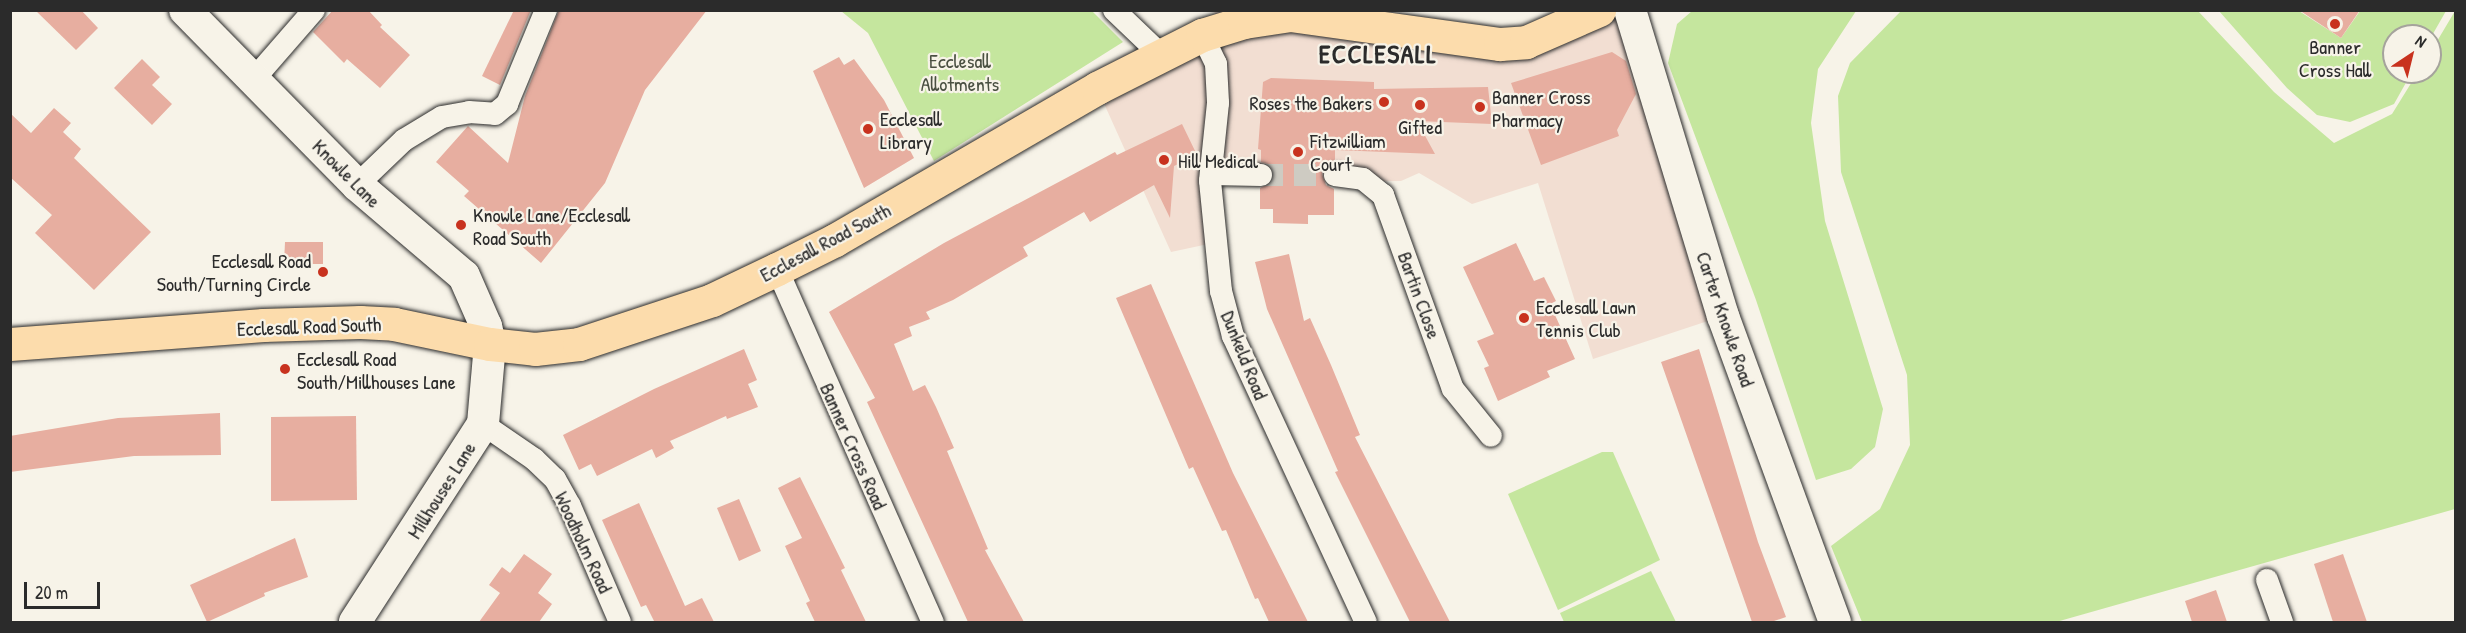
<!DOCTYPE html>
<style>
body{margin:0}
#map{position:relative;width:2466px;height:633px;overflow:hidden;background:#f7f3e8;font-family:"Patrick Hand",sans-serif}
div>[style]{position:absolute}
[style*='--x']{left:calc(var(--x)*1px);top:calc(var(--y)*1px);width:calc(var(--w)*1px);rotate:calc(var(--a)*1deg)}
.built>*{inset:0;background:#f2ded2}
.green>*{inset:0;background:#c5e69e}
.building>*{inset:0;background:#e7aea0}
.street-tunnel>*{height:22px;margin-top:-11px;transform-origin:0;background:repeating-linear-gradient(90deg,#cecbc2 0 22px,transparent 0 33px)}
.roads{filter:drop-shadow(0 0 2px #2b2b2b) drop-shadow(0 0 2px #2b2b2b)}
.street>*{height:22px;margin:-11px;padding:0 11px;transform-origin:11px;border-radius:11px;background:#f7f3e8}
.secondary>*{height:32px;margin:-16px;padding:0 16px;transform-origin:16px;border-radius:16px;background:#f7f3e8}
.primary>*{height:33px;margin:-16.5px;padding:0 16.5px;transform-origin:16.5px;border-radius:16.5px;background:#fcdcac}
.dots>*{width:16px;height:16px;translate:-50% -50%;box-sizing:border-box;border:3px solid #f7f3e8;border-radius:50%}
span{translate:-50% -50%;white-space:nowrap;text-align:center;line-height:1.15;-webkit-text-stroke:4.5px #f7f3e8;paint-order:stroke}
.poi-label{font-size:20px;color:#2b2b2b}
.left{translate:0 -50%;text-align:left}
.right{translate:-100% -50%;text-align:right}
.park-label{font-size:20px;color:#4a5042}
.street-label{font-size:20px;color:#2b2b2b}
.district-label{font-size:26px;color:#2b2b2b;font-weight:700;letter-spacing:1.5px}
.frame{position:absolute;inset:0;border:12px solid #2b2b2b;pointer-events:none}
.north{position:absolute;left:2382px;top:24px;width:60px;height:60px;box-sizing:border-box;background:#f7f3e8;border:2px solid #a5a39c;border-radius:50%;rotate:35deg;font-size:16px;font-weight:700;line-height:24px;text-align:center;color:#2b2b2b}
.north::after{content:'';display:block;margin:auto;width:21px;height:27px;background:#c8321e;clip-path:polygon(50% 0,100% 100%,50% 72%,0 100%)}
.scale{position:absolute;left:24px;top:582px;width:76px;height:27px;box-sizing:border-box;border:3px solid #2b2b2b;border-top:0;padding-left:8px;font-size:18px;line-height:21px;white-space:nowrap;color:#2b2b2b;-webkit-text-stroke:4px #f7f3e8;paint-order:stroke}
</style>
<div id="map">
<div class="built">
<div style="clip-path:polygon(1214px 11px,1259px 11px,1465px 41px,1599px 11px,1630px 11px,1723px 316px,1593px 359px,1538px 183px,1472px 204px,1419px 173px,1401px 181px,1213px 184px,1213px 243px,1171px 252px,1097px 88px,1220px 29px)"></div>
</div>
<div class="green">
<div style="clip-path:polygon(1902px 10px,2198px 11px,2274px 92px,2334px 143px,2392px 114px,2418px 72px,2430px 72px,2430px 53px,2455px 11px,2455px 509px,2056px 622px,1862px 622px,1831px 546px,1880px 509px,1910px 445px,1907px 375px,1841px 172px,1838px 96px,1850px 63px)"></div>
<div style="clip-path:polygon(841px 11px,1092px 11px,1123px 42px,934px 161px,868px 33px)"></div>
<div style="clip-path:polygon(1692px 11px,1856px 11px,1818px 69px,1811px 123px,1825px 221px,1883px 409px,1875px 447px,1851px 469px,1816px 480px,1756px 300px,1668px 63px,1677px 24px)"></div>
<div style="clip-path:polygon(2219px 11px,2299px 11px,2341px 38px,2360px 11px,2446px 11px,2430px 39px,2394px 36px,2394px 72px,2412px 72px,2394px 104px,2350px 122px,2317px 115px,2287px 88px)"></div>
<div style="clip-path:polygon(1602px 452px,1613px 452px,1660px 560px,1558px 610px,1508px 494px)"></div>
<div style="clip-path:polygon(1651px 571px,1676px 622px,1564px 622px,1560px 613px)"></div>
</div>
<div class="building">
<div style="clip-path:polygon(35px 10px,81px 10px,98px 28px,76px 50px)"></div>
<div style="clip-path:polygon(333px 10px,368px 10px,382px 25px,380px 27px,410px 55px,380px 88px,347px 59px,344px 63px,313px 32px)"></div>
<div style="clip-path:polygon(514px 10px,531px 10px,500px 85px,482px 76px)"></div>
<div style="clip-path:polygon(559px 10px,707px 10px,645px 90px,605px 183px,541px 263px,464px 196px,469px 191px,436px 162px,468px 126px,508px 163px,525px 96px)"></div>
<div style="clip-path:polygon(2299px 10px,2360px 10px,2341px 38px)"></div>
<div style="clip-path:polygon(1612px 52px,1626px 61px,1636px 94px,1617px 130px,1619px 136px,1541px 165px,1511px 83px)"></div>
<div style="clip-path:polygon(839px 57px,844px 65px,854px 59px,884px 100px,914px 158px,864px 188px,813px 71px)"></div>
<div style="clip-path:polygon(142px 59px,160px 77px,152px 85px,172px 104px,152px 125px,114px 88px)"></div>
<div style="clip-path:polygon(1271px 78px,1374px 82px,1374px 89px,1488px 87px,1492px 124px,1417px 121px,1435px 154px,1335px 150px,1335px 162px,1325px 166px,1322px 174px,1326px 185px,1334px 189px,1334px 215px,1308px 215px,1308px 224px,1273px 223px,1273px 209px,1260px 209px,1260px 188px,1272px 182px,1274px 175px,1268px 164px,1261px 162px,1261px 150px,1258px 149px,1263px 82px)"></div>
<div style="clip-path:polygon(54px 108px,71px 123px,63px 132px,81px 149px,74px 158px,151px 232px,94px 290px,35px 233px,52px 215px,10px 177px,10px 113px,31px 133px)"></div>
<div style="clip-path:polygon(1182px 124px,1197px 155px,1174px 166px,1170px 218px,1154px 185px,1090px 222px,1084px 212px,1023px 247px,1028px 256px,953px 300px,926px 312px,930px 319px,909px 327px,912px 336px,894px 344px,913px 391px,925px 385px,936px 407px,954px 448px,947px 451px,988px 549px,985px 550px,1024px 622px,968px 622px,867px 402px,875px 398px,829px 312px,944px 243px,1115px 152px,1117px 155px)"></div>
<div style="clip-path:polygon(285px 242px,323px 242px,323px 264px,284px 264px)"></div>
<div style="clip-path:polygon(1516px 243px,1534px 281px,1544px 277px,1556px 301px,1550px 304px,1575px 359px,1547px 371px,1550px 377px,1498px 401px,1484px 368px,1489px 366px,1477px 341px,1494px 334px,1463px 267px)"></div>
<div style="clip-path:polygon(1289px 254px,1304px 321px,1310px 318px,1331px 365px,1360px 435px,1355px 437px,1450px 622px,1410px 622px,1335px 472px,1338px 471px,1267px 309px,1255px 262px)"></div>
<div style="clip-path:polygon(1151px 284px,1233px 473px,1308px 622px,1269px 622px,1258px 598px,1255px 599px,1226px 530px,1222px 531px,1193px 467px,1189px 469px,1116px 298px)"></div>
<div style="clip-path:polygon(744px 349px,757px 380px,748px 384px,758px 407px,727px 419px,726px 416px,670px 441px,674px 448px,656px 458px,652px 449px,597px 476px,591px 464px,579px 470px,563px 435px,654px 389px)"></div>
<div style="clip-path:polygon(1699px 349px,1758px 542px,1786px 617px,1771px 622px,1752px 622px,1661px 362px)"></div>
<div style="clip-path:polygon(220px 413px,221px 455px,134px 456px,10px 472px,10px 436px,118px 418px)"></div>
<div style="clip-path:polygon(356px 416px,357px 500px,271px 501px,271px 417px)"></div>
<div style="clip-path:polygon(800px 477px,845px 568px,841px 570px,866px 622px,815px 622px,806px 603px,810px 601px,785px 546px,802px 538px,778px 488px)"></div>
<div style="clip-path:polygon(739px 499px,761px 551px,739px 561px,717px 508px)"></div>
<div style="clip-path:polygon(639px 503px,685px 606px,702px 598px,714px 622px,650px 622px,654px 621px,646px 605px,641px 607px,602px 520px)"></div>
<div style="clip-path:polygon(295px 538px,308px 577px,264px 593px,265px 596px,207px 622px,190px 585px)"></div>
<div style="clip-path:polygon(524px 554px,552px 574px,538px 593px,552px 604px,539px 622px,479px 622px,500px 593px,489px 585px,502px 567px,510px 573px)"></div>
<div style="clip-path:polygon(2343px 554px,2367px 622px,2333px 622px,2314px 564px)"></div>
<div style="clip-path:polygon(2216px 590px,2227px 622px,2192px 622px,2185px 601px)"></div>
</div>
<div class="street-tunnel">
<div style="--x:1261;--y:175;--w:74;--a:0"></div>
</div>
<div class="roads">
<div class="street">
<div style="--x:1114;--y:10;--w:64;--a:43.7"></div>
<div style="--x:1202;--y:35;--w:32;--a:64"></div>
<div style="--x:1216;--y:64;--w:39;--a:87"></div>
<div style="--x:1218;--y:103;--w:78;--a:95.9"></div>
<div style="--x:1210;--y:181;--w:111;--a:84.3"></div>
<div style="--x:1221;--y:291;--w:47;--a:75.1"></div>
<div style="--x:1233;--y:336;--w:315;--a:65.1"></div>
<div style="--x:254;--y:79;--w:91;--a:-49"></div>
<div style="--x:1211;--y:174;--w:50;--a:1.1"></div>
<div style="--x:1335;--y:175;--w:28;--a:8"></div>
<div style="--x:1363;--y:179;--w:26;--a:39"></div>
<div style="--x:1383;--y:195;--w:206;--a:70.2"></div>
<div style="--x:1453;--y:389;--w:60;--a:51"></div>
<div style="--x:357;--y:185;--w:65;--a:-43.8"></div>
<div style="--x:404;--y:140;--w:44;--a:-31.2"></div>
<div style="--x:442;--y:117;--w:27;--a:-10"></div>
<div style="--x:469;--y:112;--w:26;--a:4"></div>
<div style="--x:495;--y:114;--w:16;--a:-40"></div>
<div style="--x:507;--y:104;--w:102;--a:-67.5"></div>
<div style="--x:777;--y:269;--w:386;--a:66.2"></div>
<div style="--x:483;--y:424;--w:62;--a:34.5"></div>
<div style="--x:534;--y:459;--w:29;--a:44"></div>
<div style="--x:555;--y:479;--w:31;--a:61"></div>
<div style="--x:570;--y:506;--w:126;--a:66.7"></div>
<div style="--x:2267;--y:580;--w:45;--a:70.3"></div>
</div>
<div class="secondary">
<div style="--x:185;--y:10;--w:245;--a:45.5"></div>
<div style="--x:357;--y:185;--w:140;--a:40.4"></div>
<div style="--x:464;--y:276;--w:55;--a:66.3"></div>
<div style="--x:486;--y:326;--w:18;--a:77"></div>
<div style="--x:490;--y:344;--w:80;--a:95"></div>
<div style="--x:483;--y:424;--w:236;--a:122.9"></div>
<div style="--x:1630;--y:10;--w:320;--a:73.1"></div>
<div style="--x:1723;--y:316;--w:326;--a:69.9"></div>
</div>
<div class="primary">
<div style="--x:10;--y:344;--w:254;--a:-4.3"></div>
<div style="--x:263;--y:325;--w:97;--a:-1.8"></div>
<div style="--x:360;--y:322;--w:34;--a:3"></div>
<div style="--x:394;--y:324;--w:98;--a:11.8"></div>
<div style="--x:490;--y:344;--w:45;--a:6.3"></div>
<div style="--x:535;--y:349;--w:44;--a:-6.5"></div>
<div style="--x:579;--y:344;--w:140;--a:-18.3"></div>
<div style="--x:712;--y:300;--w:72;--a:-25.5"></div>
<div style="--x:777;--y:269;--w:65;--a:-26.6"></div>
<div style="--x:835;--y:240;--w:303;--a:-30.1"></div>
<div style="--x:1097;--y:88;--w:118;--a:-26.8"></div>
<div style="--x:1202;--y:35;--w:44;--a:-17.2"></div>
<div style="--x:1244;--y:22;--w:47;--a:-8.7"></div>
<div style="--x:1290;--y:15;--w:212;--a:7.9"></div>
<div style="--x:1500;--y:44;--w:26;--a:-4"></div>
<div style="--x:1526;--y:42;--w:80;--a:-23.7"></div>
</div>
</div>
<div class="dots">
<div style="left:2335px;top:24px;background:#c8321e"></div>
<div style="left:1384px;top:102px;background:#c8321e"></div>
<div style="left:1420px;top:105px;background:#c8321e"></div>
<div style="left:1480px;top:107px;background:#c8321e"></div>
<div style="left:868px;top:129px;background:#c8321e"></div>
<div style="left:1298px;top:152px;background:#c8321e"></div>
<div style="left:1164px;top:160px;background:#c8321e"></div>
<div style="left:461px;top:225px;background:#c8321e"></div>
<div style="left:323px;top:272px;background:#c8321e"></div>
<div style="left:1524px;top:318px;background:#c8321e"></div>
<div style="left:285px;top:369px;background:#c8321e"></div>
</div>
<div class="poi-label">
<span style="left:2335px;top:58px">Banner<br>Cross Hall</span>
<span class="left" style="left:1492px;top:108px">Banner Cross<br>Pharmacy</span>
<span class="right" style="left:1372px;top:102px">Roses the Bakers</span>
<span class="left" style="left:880px;top:130px">Ecclesall<br>Library</span>
<span style="left:1420px;top:126px">Gifted</span>
<span class="left" style="left:1310px;top:152px">Fitzwilliam<br>Court</span>
<span class="left" style="left:1178px;top:160px">Hill Medical</span>
<span class="left" style="left:473px;top:226px">Knowle Lane/Ecclesall<br>Road South</span>
<span class="right" style="left:311px;top:272px">Ecclesall Road<br>South/Turning Circle</span>
<span class="left" style="left:1536px;top:318px">Ecclesall Lawn<br>Tennis Club</span>
<span class="left" style="left:297px;top:370px">Ecclesall Road<br>South/Millhouses Lane</span>
</div>
<div class="park-label">
<span style="left:960px;top:72px">Ecclesall<br>Allotments</span>
</div>
<div class="street-label">
<span style="left:347px;top:173px;rotate:45deg">Knowle Lane</span>
<span style="left:825px;top:242px;rotate:-28deg">Ecclesall Road South</span>
<span style="left:1420px;top:295px;rotate:70deg">Bartin Close</span>
<span style="left:1726px;top:319px;rotate:71deg">Carter Knowle Road</span>
<span style="left:309px;top:326px;rotate:-2deg">Ecclesall Road South</span>
<span style="left:1245px;top:355px;rotate:68deg">Dunkeld Road</span>
<span style="left:854px;top:446px;rotate:66deg">Banner Cross Road</span>
<span style="left:441px;top:490px;rotate:-58deg">Millhouses Lane</span>
<span style="left:584px;top:542px;rotate:65deg">Woodholm Road</span>
</div>
<div class="district-label">
<span style="left:1378px;top:54px">ECCLESALL</span>
</div>
<div class="frame"></div>
<div class="north">N</div>
<div class="scale">20 m</div>
</div>
